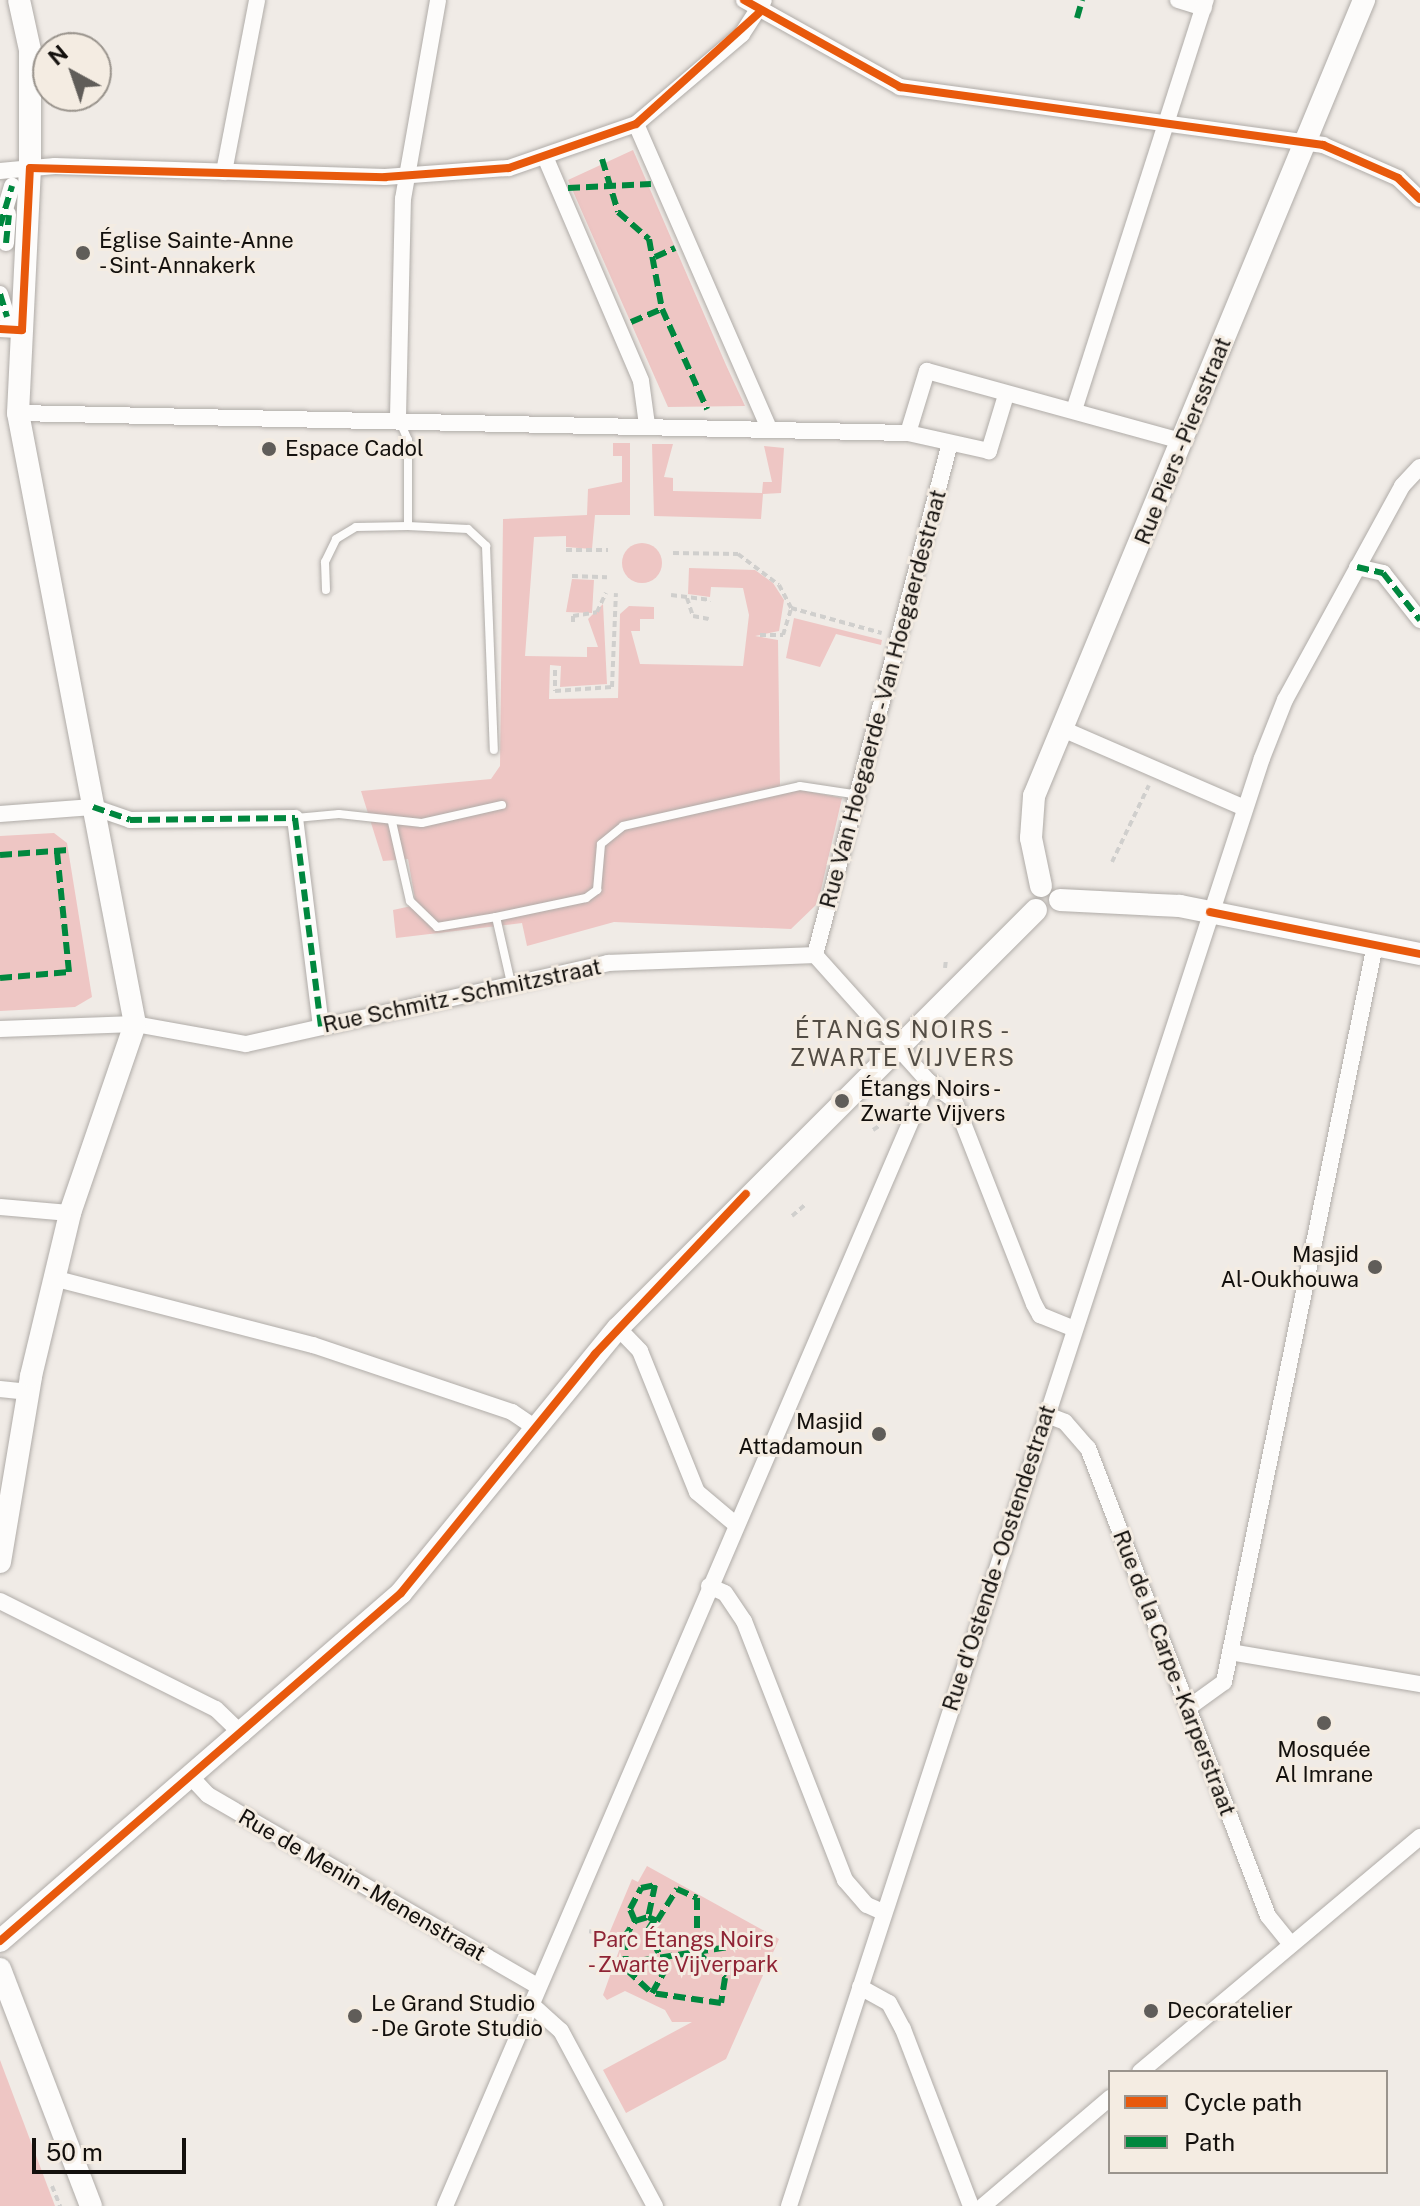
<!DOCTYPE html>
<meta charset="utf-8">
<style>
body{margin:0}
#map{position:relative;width:1420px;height:2206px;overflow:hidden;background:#f0ebe6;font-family:"Public Sans",sans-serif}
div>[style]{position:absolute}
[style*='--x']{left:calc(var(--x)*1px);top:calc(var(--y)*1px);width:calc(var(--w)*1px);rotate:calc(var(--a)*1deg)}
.green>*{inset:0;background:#eec6c4}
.round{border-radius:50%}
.path>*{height:4px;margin-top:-2px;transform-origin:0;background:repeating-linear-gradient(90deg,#d0cfcd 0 6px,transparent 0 10px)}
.roads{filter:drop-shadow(0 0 2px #b0aca8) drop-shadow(0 0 2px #b0aca8)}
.lane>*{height:8px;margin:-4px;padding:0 4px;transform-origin:4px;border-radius:4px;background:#fdfcfb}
.street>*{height:16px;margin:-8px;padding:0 8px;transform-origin:8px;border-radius:8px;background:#fdfcfb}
.secondary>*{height:22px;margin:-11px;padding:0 11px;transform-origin:11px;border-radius:11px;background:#fdfcfb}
.quiet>*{height:6px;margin-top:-3px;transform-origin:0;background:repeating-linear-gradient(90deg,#00873e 0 12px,transparent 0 18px)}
.cycleway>*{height:8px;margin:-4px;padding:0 4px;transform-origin:4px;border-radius:4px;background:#e8590c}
.dots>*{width:22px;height:22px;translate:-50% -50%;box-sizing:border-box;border:4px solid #f4ece2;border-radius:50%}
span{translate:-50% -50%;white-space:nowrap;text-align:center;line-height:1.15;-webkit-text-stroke:6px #f4ece2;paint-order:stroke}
.poi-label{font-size:22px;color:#13100d}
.left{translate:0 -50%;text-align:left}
.right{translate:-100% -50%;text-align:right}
.street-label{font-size:22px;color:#13100d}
.park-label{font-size:22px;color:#8f2435}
.neighbourhood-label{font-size:24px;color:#534d45;letter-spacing:2px}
.legend{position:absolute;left:1108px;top:2070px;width:280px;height:104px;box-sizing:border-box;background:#f4ece2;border:2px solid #9a948d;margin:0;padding:10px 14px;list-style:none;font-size:24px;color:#13100d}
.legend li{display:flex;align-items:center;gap:16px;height:40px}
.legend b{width:40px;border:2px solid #9a948d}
.north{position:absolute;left:32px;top:32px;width:80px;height:80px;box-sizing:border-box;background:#f4ece2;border:2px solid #9a948d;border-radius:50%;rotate:320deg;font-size:22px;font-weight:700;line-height:32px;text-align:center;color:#13100d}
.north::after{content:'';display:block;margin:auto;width:28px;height:36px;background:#605d59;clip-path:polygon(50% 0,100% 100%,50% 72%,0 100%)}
.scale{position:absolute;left:32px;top:2138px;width:154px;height:36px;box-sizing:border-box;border:4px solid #13100d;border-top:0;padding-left:10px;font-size:24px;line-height:28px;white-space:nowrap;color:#13100d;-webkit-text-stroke:6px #f4ece2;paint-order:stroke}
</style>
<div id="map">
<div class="green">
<div style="clip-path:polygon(633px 150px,726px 365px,745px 406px,668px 407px,568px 180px)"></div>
<div style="clip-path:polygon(613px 443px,630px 443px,630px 515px,595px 515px,592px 549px,566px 547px,566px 536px,534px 537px,525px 656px,587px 657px,587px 647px,598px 647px,588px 619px,603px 604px,607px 684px,560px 687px,561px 666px,550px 665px,549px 699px,618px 698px,620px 614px,629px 606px,654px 607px,654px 619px,640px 619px,640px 631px,631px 631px,640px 664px,743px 666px,749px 615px,743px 588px,711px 587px,710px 597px,688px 594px,689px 568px,755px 570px,773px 583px,784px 600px,779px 631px,755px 636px,778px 640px,780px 786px,842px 798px,818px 903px,791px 929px,614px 922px,527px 946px,522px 923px,396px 938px,393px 910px,416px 905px,408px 859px,383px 861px,361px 791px,491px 779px,500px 766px,503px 519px,587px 515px,588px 489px,622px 482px,622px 456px,613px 456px)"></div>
<div style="clip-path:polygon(652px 444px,673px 444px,664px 477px,673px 478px,673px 491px,762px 493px,763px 482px,772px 482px,764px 446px,784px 448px,781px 493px,763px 494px,761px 519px,654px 516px)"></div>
<div class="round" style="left:622px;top:543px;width:40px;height:40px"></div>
<div style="clip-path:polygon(572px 579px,594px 580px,592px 613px,566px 612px)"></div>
<div style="clip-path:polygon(794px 618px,882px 640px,881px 645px,836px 634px,820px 667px,786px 658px)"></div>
<div style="clip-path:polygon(54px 833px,67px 843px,92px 997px,75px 1007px,0 1011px,0 836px)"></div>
<div style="clip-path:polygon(647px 1866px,779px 1939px,726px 2059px,626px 2113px,603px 2070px,692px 2022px,672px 2022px,665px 2010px,625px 1991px,607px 2000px,603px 1995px,621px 1945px,606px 1941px,632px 1879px,638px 1882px)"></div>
<div style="clip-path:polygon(0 2060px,55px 2206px,0 2206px)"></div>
</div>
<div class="path">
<div style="--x:566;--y:550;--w:42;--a:0"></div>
<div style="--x:673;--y:553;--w:65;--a:0.9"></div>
<div style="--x:738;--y:554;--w:51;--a:37.1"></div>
<div style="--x:779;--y:585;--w:26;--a:62"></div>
<div style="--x:791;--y:608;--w:94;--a:15.4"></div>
<div style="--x:572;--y:576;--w:35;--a:2"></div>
<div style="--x:671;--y:595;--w:40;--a:7.1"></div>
<div style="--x:687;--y:598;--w:19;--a:72"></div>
<div style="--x:693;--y:616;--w:16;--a:11"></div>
<div style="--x:573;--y:622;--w:6;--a:-90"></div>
<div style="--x:573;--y:616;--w:24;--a:-9"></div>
<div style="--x:597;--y:612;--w:21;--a:-65"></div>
<div style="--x:760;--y:635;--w:23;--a:0"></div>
<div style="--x:783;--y:635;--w:28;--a:-73"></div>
<div style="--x:555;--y:670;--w:21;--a:90"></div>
<div style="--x:555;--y:691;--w:57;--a:-4"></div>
<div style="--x:612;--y:687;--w:94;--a:-87.6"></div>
<div style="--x:1112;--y:862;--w:85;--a:-64.3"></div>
<div style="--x:945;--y:968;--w:8;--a:-83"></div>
<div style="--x:873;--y:1130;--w:7;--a:-34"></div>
<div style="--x:792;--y:1216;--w:18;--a:-41"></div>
<div style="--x:589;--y:1931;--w:20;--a:18"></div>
<div style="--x:52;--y:2186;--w:22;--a:68"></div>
</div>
<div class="roads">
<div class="lane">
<div style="--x:408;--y:526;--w:60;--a:2.9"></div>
<div style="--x:468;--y:529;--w:25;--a:43"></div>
<div style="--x:486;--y:546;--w:204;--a:87.8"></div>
<div style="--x:326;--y:590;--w:28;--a:-92"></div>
<div style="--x:325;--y:562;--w:25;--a:-64"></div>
<div style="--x:336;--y:539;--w:23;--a:-31"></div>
<div style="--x:356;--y:527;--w:52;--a:-1.1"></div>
<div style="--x:408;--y:526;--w:86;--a:-90"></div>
<div style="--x:408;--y:440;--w:20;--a:-114"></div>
<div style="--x:296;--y:818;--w:43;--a:-5.3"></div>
<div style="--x:339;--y:814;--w:83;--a:6.2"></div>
<div style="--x:422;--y:823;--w:82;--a:-12.7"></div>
<div style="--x:392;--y:822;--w:81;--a:77.2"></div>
<div style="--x:410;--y:901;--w:37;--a:44"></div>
<div style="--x:437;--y:927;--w:60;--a:-9.6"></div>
<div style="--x:496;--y:917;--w:68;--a:77.2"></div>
<div style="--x:496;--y:917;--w:92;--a:-11.9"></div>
<div style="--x:586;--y:898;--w:14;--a:-36"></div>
<div style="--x:597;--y:890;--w:46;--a:-85"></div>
<div style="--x:601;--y:844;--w:28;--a:-39"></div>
<div style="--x:623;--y:826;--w:181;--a:-12.7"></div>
<div style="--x:800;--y:786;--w:60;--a:8.7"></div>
</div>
<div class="street">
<div style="--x:744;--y:0;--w:179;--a:29.1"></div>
<div style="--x:900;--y:87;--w:427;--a:7.8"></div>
<div style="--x:1323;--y:145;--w:82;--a:23.7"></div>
<div style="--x:1398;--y:178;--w:30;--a:44"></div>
<div style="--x:1178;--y:0;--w:27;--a:17"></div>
<div style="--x:636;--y:124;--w:330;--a:66.4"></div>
<div style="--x:546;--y:159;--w:241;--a:66.8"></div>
<div style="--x:641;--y:381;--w:44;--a:82.2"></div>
<div style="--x:0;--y:171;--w:55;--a:-5.2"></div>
<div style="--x:55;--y:166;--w:330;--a:1.9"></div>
<div style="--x:385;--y:177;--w:124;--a:-4.2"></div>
<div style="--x:509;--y:168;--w:134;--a:-19.1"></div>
<div style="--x:636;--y:124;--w:139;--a:-40.3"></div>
<div style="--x:742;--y:34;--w:40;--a:-57.1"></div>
<div style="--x:224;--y:172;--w:175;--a:-79.1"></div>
<div style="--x:0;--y:226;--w:42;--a:-73.3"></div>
<div style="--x:6;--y:243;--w:29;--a:-86"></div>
<div style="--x:0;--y:294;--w:24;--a:73"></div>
<div style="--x:0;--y:329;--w:22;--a:3"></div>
<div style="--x:1006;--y:395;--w:59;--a:106.9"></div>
<div style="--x:989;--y:451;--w:83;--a:-167.5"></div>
<div style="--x:908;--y:433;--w:65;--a:-73"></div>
<div style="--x:927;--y:371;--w:264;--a:15.4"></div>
<div style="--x:1075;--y:407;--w:428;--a:-72.2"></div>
<div style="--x:18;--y:413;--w:890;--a:1.29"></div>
<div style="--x:398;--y:417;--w:218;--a:-88.7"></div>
<div style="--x:403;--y:199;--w:202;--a:-80"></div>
<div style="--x:1357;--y:567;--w:27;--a:13"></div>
<div style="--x:1383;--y:573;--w:60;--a:51.8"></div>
<div style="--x:1065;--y:730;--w:195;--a:23.5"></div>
<div style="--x:0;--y:814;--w:93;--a:-4.3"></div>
<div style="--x:93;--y:807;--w:39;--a:19"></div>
<div style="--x:130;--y:820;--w:165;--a:-0.7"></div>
<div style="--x:295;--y:818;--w:210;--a:82.9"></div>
<div style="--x:815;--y:955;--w:529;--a:-75.23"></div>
<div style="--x:0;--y:1029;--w:135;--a:-2.1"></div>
<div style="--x:135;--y:1024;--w:113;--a:10.2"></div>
<div style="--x:246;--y:1044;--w:371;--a:-12.6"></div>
<div style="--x:608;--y:963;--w:207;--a:-2.2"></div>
<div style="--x:815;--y:955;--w:169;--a:48.1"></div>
<div style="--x:928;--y:1081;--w:32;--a:36"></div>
<div style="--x:954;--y:1100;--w:219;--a:68.6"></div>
<div style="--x:1034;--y:1304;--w:13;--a:61"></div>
<div style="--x:1040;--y:1315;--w:35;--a:22"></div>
<div style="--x:0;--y:1207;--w:70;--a:4.9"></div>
<div style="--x:57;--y:1279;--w:264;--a:14.5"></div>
<div style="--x:313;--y:1345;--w:210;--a:18.6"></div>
<div style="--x:512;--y:1412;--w:27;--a:34"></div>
<div style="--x:618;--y:1328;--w:32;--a:46"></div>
<div style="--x:640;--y:1351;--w:152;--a:68"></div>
<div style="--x:697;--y:1492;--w:48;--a:40"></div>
<div style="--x:0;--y:1389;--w:29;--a:6"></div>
<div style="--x:1047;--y:1415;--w:19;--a:21"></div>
<div style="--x:1065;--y:1422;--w:35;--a:49"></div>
<div style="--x:1088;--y:1448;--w:501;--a:68.96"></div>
<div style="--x:1268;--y:1916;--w:35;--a:51"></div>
<div style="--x:709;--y:1586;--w:17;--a:24"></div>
<div style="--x:725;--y:1593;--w:34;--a:56"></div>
<div style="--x:744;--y:1621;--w:278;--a:68.7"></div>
<div style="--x:845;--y:1880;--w:33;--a:49"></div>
<div style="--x:867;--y:1905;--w:17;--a:24"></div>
<div style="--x:0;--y:1601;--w:241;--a:26.6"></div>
<div style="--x:216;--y:1709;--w:37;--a:44"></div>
<div style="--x:1230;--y:1652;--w:193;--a:9.6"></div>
<div style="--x:1188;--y:1708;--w:44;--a:-35.8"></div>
<div style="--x:1224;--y:1682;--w:752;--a:-78.42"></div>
<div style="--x:192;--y:1778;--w:23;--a:47"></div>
<div style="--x:208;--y:1795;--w:380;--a:30.1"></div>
<div style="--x:860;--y:1987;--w:33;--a:29"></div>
<div style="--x:889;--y:2003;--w:30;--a:62"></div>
<div style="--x:903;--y:2029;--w:190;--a:69"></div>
<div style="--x:531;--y:2004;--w:40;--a:42"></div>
<div style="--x:561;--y:2031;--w:199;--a:61.8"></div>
<div style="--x:1140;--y:2072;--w:366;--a:-40"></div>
<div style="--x:445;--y:2206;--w:1224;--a:-66.76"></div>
<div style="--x:789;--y:2206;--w:1523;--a:-71.91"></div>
<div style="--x:1262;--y:758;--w:62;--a:-68.4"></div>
<div style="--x:1285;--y:700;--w:244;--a:-61.3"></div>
<div style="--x:1402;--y:486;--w:26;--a:-47"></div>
<div style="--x:983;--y:2206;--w:167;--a:-40.4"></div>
</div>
<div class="secondary">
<div style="--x:1041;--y:886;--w:49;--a:-101.8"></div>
<div style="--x:1031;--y:838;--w:42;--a:-85.9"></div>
<div style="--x:1034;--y:796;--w:862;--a:-67.48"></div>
<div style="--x:1060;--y:900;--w:120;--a:2.9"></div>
<div style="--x:1180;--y:906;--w:245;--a:11.3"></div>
<div style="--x:0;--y:1562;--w:189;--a:-80.5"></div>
<div style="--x:31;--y:1376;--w:168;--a:-76.5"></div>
<div style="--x:70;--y:1213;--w:200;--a:-71"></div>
<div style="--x:135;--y:1024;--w:622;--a:-100.84"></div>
<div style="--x:18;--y:413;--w:245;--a:-87.2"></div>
<div style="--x:30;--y:168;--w:118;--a:-90"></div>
<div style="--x:30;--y:50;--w:51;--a:-102.4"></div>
<div style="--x:0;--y:1941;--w:531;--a:-40.95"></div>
<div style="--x:401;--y:1593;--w:343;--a:-50.7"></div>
<div style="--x:618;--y:1328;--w:591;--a:-45"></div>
<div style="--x:0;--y:1969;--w:254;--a:69"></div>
</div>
</div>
<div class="quiet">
<div style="--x:1077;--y:18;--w:19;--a:-74"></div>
<div style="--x:602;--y:159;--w:55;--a:73.2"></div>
<div style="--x:618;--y:212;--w:41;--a:41.1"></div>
<div style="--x:649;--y:239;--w:71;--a:79.5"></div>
<div style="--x:662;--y:309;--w:110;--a:65.8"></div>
<div style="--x:568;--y:188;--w:83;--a:-2.8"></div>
<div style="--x:0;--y:226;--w:42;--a:-73.3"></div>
<div style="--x:6;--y:243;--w:28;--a:-84"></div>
<div style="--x:655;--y:257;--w:22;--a:-24"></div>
<div style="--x:0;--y:294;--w:24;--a:73"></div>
<div style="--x:631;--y:322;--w:34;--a:-23"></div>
<div style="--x:1357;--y:567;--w:27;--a:13"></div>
<div style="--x:1383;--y:573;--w:60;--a:51.8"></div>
<div style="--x:93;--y:807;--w:39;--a:19"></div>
<div style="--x:130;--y:820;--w:165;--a:-0.7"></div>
<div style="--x:295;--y:818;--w:210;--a:82.9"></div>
<div style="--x:0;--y:855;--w:68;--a:-4.2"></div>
<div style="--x:0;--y:978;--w:69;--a:-5"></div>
<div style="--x:69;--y:972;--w:122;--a:-95.7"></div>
<div style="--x:635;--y:1921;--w:13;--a:-113"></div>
<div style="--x:630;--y:1909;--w:24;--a:-62"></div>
<div style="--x:641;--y:1888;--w:14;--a:-12"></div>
<div style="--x:655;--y:1885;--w:33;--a:102"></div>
<div style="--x:608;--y:1937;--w:16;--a:4"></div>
<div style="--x:624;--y:1938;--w:20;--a:-57"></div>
<div style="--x:635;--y:1921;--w:14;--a:-17"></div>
<div style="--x:648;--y:1917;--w:10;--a:24"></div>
<div style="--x:657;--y:1921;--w:38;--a:-58"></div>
<div style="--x:677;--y:1889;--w:22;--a:24"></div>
<div style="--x:697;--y:1898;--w:54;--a:90"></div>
<div style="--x:697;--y:1952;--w:38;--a:43"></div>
<div style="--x:725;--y:1978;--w:25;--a:99"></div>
<div style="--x:721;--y:2003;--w:70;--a:-171.8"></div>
<div style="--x:652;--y:1993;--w:28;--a:-60"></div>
<div style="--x:666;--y:1969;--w:43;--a:-114.8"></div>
<div style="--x:648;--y:1930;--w:12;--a:-59"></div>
<div style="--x:624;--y:1938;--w:32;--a:85"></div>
<div style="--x:627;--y:1970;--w:34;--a:43"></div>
<div style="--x:625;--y:1963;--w:131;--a:-8.8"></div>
</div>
<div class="cycleway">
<div style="--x:744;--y:0;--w:179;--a:29.1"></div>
<div style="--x:900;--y:87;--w:427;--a:7.8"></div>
<div style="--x:1323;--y:145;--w:82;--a:23.7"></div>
<div style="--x:1398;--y:178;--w:30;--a:44"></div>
<div style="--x:0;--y:329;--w:22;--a:3"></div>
<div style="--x:22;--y:330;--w:162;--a:-87.2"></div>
<div style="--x:30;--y:168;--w:355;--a:1.5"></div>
<div style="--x:385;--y:177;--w:124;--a:-4.2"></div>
<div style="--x:509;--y:168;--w:134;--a:-19.1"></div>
<div style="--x:636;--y:124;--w:166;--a:-42.1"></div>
<div style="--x:1210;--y:912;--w:214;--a:11.3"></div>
<div style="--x:0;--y:1941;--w:531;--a:-40.95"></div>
<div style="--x:401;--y:1593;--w:308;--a:-50.9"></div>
<div style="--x:595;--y:1354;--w:220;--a:-46.7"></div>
</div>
<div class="dots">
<div style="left:83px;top:253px;background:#605d59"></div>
<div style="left:269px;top:449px;background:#605d59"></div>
<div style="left:842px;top:1101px;background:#605d59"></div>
<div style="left:1375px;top:1267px;background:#605d59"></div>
<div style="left:879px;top:1434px;background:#605d59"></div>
<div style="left:1324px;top:1723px;background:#605d59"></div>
<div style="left:1151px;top:2011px;background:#605d59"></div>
<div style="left:355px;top:2016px;background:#605d59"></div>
</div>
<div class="poi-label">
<span class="left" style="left:99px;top:253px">Église Sainte-Anne<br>- Sint-Annakerk</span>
<span class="left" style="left:285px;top:449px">Espace Cadol</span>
<span class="left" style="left:860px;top:1101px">Étangs Noirs -<br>Zwarte Vijvers</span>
<span class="right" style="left:1359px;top:1267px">Masjid<br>Al-Oukhouwa</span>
<span class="right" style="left:863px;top:1434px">Masjid<br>Attadamoun</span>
<span style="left:1324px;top:1762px">Mosquée<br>Al Imrane</span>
<span class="left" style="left:371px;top:2016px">Le Grand Studio<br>- De Grote Studio</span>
<span class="left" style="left:1167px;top:2011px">Decoratelier</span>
</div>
<div class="street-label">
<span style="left:1183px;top:441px;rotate:-68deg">Rue Piers - Piersstraat</span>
<span style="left:883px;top:699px;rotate:-75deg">Rue Van Hoegaerde - Van Hoegaerdestraat</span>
<span style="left:462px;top:996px;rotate:-12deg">Rue Schmitz - Schmitzstraat</span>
<span style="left:999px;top:1558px;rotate:-72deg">Rue d'Ostende - Oostendestraat</span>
<span style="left:1174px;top:1673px;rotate:69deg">Rue de la Carpe - Karperstraat</span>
<span style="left:362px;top:1885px;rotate:30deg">Rue de Menin - Menenstraat</span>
</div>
<div class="park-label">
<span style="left:683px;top:1952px">Parc Étangs Noirs<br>- Zwarte Vijverpark</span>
</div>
<div class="neighbourhood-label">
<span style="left:903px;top:1044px">ÉTANGS NOIRS -<br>ZWARTE VIJVERS</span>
</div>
<ul class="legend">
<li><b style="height:10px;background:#e8590c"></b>Cycle path</li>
<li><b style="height:10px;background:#00873e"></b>Path</li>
</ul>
<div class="north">N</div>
<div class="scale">50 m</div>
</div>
